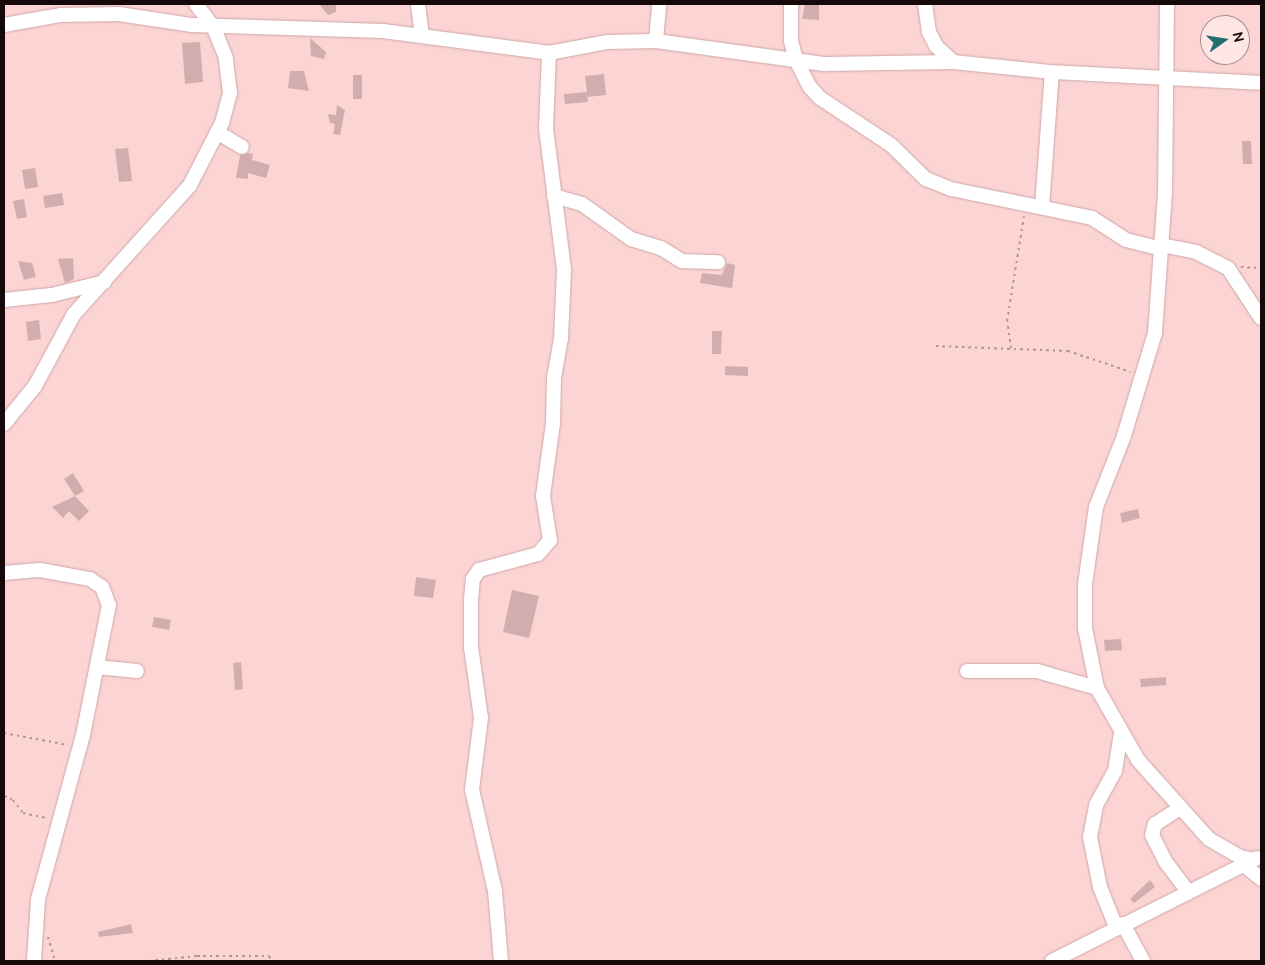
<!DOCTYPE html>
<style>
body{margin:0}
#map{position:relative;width:1265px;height:965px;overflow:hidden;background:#fcd4d4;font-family:Ubuntu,sans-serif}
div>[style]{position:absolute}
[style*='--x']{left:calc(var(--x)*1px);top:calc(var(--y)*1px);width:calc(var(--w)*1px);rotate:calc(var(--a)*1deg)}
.building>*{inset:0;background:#d3adad}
.path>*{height:2px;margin-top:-1px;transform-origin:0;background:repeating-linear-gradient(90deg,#b29393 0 2.5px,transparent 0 6.5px)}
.roads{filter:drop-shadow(0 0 1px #cda7a8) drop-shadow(0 0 1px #cda7a8)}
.minor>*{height:14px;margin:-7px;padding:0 7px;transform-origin:7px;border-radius:7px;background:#fff}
span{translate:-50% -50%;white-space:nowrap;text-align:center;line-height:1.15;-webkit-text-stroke:4px #fee6e5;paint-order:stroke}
.frame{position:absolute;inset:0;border:5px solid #150909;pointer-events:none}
.north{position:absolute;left:1200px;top:15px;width:50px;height:50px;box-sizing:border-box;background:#fee6e5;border:1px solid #a18e8d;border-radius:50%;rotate:77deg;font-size:14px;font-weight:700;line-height:20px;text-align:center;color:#150909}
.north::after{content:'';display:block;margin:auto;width:18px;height:22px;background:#236f6e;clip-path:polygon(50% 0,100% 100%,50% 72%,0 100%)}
</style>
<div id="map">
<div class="building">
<div style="clip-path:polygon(319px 4px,336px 4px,336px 12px,328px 15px)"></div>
<div style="clip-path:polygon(805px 4px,819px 4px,819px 20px,802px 19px)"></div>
<div style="clip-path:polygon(310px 38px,326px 52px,324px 59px,311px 56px)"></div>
<div style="clip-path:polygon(200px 42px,203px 82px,185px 84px,182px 43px)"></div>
<div style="clip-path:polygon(290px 71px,304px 71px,309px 91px,288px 88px)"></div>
<div style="clip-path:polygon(604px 74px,606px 95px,587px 97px,588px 102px,565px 104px,564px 94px,587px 92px,585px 76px)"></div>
<div style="clip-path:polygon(353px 75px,362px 75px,362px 99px,353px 99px)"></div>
<div style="clip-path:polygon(337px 105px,345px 110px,340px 135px,333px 134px,335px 124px,330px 123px,328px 114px,336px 115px)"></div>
<div style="clip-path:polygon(1242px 141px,1251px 141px,1252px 164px,1243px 164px)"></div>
<div style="clip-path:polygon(128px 148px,132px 181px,119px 182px,115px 149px)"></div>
<div style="clip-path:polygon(248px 153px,253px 154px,252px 160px,270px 165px,266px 178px,248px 173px,248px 179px,236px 178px,240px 155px)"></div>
<div style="clip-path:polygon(35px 168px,38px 187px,25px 189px,22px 170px)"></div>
<div style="clip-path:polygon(62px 193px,64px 205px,45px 208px,43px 196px)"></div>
<div style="clip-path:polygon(24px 199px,27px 217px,17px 219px,13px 201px)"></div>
<div style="clip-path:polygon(73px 258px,74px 279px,65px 283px,58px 259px)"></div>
<div style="clip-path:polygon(18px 261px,32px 263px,36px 277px,24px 280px)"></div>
<div style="clip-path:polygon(727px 263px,735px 265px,732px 288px,700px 283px,702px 273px,722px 275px)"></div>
<div style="clip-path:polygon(39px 320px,41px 339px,28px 341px,26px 322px)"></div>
<div style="clip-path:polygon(712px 331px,722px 331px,721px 354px,712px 354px)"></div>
<div style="clip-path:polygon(725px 366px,748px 367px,748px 376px,725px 375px)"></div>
<div style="clip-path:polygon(73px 473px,84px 491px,75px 496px,64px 479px)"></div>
<div style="clip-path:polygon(75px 496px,89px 511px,79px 521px,69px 511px,63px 518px,52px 507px)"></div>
<div style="clip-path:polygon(1138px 509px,1140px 518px,1122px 523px,1120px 513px)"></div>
<div style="clip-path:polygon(416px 577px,436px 580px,433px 598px,414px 596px)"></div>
<div style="clip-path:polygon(512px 590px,539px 596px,529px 638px,503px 632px)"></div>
<div style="clip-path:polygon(154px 617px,171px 620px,169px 630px,152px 627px)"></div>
<div style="clip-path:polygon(1121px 639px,1122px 650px,1105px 651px,1104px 640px)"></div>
<div style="clip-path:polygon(241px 662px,243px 689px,235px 690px,233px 663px)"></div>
<div style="clip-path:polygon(1166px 677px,1166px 685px,1141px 687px,1140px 679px)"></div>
<div style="clip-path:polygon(1150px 880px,1155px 887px,1134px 903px,1130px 899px)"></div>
<div style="clip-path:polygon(131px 924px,133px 933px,99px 937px,98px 932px)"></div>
</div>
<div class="path">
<div style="--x:1241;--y:267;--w:20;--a:3"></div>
<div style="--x:936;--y:346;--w:132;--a:2.2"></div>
<div style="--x:1068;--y:351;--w:66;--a:18.4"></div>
<div style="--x:1011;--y:348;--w:27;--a:-98"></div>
<div style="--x:1007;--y:321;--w:106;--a:-80.8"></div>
<div style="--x:4;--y:733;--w:65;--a:10.6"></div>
<div style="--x:4;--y:796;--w:10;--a:24"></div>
<div style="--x:13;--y:800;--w:16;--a:52"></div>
<div style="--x:23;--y:813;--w:25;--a:12"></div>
<div style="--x:48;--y:937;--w:25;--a:74"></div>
<div style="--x:149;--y:961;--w:48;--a:-5.9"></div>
<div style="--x:197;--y:956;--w:72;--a:0"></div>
<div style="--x:269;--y:956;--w:6;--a:59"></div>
</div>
<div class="roads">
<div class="minor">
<div style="--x:418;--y:4;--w:32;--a:83"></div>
<div style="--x:791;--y:4;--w:37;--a:90"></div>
<div style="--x:791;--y:41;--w:20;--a:75"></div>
<div style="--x:796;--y:60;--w:30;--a:63"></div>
<div style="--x:810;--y:87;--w:15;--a:48"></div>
<div style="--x:820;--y:98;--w:85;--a:33.5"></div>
<div style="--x:891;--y:145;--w:49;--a:44.2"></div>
<div style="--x:926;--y:179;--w:27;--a:22"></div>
<div style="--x:951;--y:189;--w:144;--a:11.6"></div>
<div style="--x:1092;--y:218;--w:40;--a:32.9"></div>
<div style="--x:1126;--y:240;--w:36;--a:14"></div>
<div style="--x:925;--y:4;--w:28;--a:82"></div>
<div style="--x:929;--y:32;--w:16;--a:63"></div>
<div style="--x:936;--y:46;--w:23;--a:43"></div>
<div style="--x:1167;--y:4;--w:189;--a:90.6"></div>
<div style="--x:1165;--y:193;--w:140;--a:94.1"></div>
<div style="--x:1155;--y:333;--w:108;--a:106.8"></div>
<div style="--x:1124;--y:436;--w:76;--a:111.5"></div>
<div style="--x:1096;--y:507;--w:78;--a:98.1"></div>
<div style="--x:1085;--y:584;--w:44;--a:90"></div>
<div style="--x:1085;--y:628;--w:61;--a:78.7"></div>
<div style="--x:1097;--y:688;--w:83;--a:60.3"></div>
<div style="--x:1138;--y:760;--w:106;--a:48.1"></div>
<div style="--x:1209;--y:839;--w:36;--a:30"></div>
<div style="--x:1240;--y:857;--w:13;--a:13"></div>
<div style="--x:4;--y:25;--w:58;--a:-10"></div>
<div style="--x:61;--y:15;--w:58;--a:-1"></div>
<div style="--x:119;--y:14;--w:74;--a:8.6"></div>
<div style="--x:192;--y:25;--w:191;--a:1.8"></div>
<div style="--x:383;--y:31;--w:167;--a:7.5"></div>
<div style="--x:549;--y:53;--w:60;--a:-10.6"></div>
<div style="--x:608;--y:42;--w:48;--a:-1.2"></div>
<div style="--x:656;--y:41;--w:171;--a:7.8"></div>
<div style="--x:825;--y:64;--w:128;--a:-0.9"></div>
<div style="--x:953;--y:62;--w:100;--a:5.8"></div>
<div style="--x:1052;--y:72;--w:209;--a:3"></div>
<div style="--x:656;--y:41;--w:37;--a:-85"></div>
<div style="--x:217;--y:132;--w:29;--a:31"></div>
<div style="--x:554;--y:196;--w:29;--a:16"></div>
<div style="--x:582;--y:204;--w:60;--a:35.5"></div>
<div style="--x:631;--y:239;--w:31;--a:17"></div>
<div style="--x:661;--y:248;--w:25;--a:32"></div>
<div style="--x:682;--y:261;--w:36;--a:2"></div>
<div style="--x:1042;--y:207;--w:135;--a:-85.8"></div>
<div style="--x:1161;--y:245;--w:36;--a:11"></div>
<div style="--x:1196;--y:252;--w:36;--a:27"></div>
<div style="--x:1228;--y:268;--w:60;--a:56.6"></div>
<div style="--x:4;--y:300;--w:48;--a:-5.9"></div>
<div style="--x:52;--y:295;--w:54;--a:-14"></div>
<div style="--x:4;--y:424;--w:49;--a:-50.8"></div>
<div style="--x:35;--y:386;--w:82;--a:-61.6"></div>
<div style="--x:74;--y:314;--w:173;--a:-48"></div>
<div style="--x:190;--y:185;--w:70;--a:-62.7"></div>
<div style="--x:222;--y:123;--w:31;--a:-75"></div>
<div style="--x:230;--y:93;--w:35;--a:-97"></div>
<div style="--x:226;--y:58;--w:32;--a:-112"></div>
<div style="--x:214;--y:28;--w:30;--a:-127"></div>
<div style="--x:4;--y:573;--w:36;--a:-5"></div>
<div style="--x:40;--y:570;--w:51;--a:10.2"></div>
<div style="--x:90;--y:579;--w:14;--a:34"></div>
<div style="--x:102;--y:587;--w:19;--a:69"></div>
<div style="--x:109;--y:605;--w:133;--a:101.3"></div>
<div style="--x:83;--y:735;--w:171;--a:105.3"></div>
<div style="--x:38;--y:900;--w:61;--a:93.8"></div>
<div style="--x:97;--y:667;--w:40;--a:5.7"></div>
<div style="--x:967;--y:671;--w:70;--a:0"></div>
<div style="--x:1037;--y:671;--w:62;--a:15.8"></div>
<div style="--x:1180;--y:808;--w:30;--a:147"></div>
<div style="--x:1155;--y:824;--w:11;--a:105"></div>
<div style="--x:1152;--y:835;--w:29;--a:63"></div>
<div style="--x:1165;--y:861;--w:39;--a:53"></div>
<div style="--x:1244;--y:865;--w:22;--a:39"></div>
<div style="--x:1123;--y:924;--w:42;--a:61.6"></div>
<div style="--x:1116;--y:927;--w:43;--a:-111.8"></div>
<div style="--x:1100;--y:887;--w:51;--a:-101.3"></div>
<div style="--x:1090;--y:837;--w:33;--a:-79"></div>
<div style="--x:1096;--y:805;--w:39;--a:-61"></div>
<div style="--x:1115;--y:771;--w:38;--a:-81"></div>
<div style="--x:501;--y:961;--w:70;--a:-94.9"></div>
<div style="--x:495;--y:891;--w:104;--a:-102.8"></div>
<div style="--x:472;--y:790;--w:73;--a:-82.9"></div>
<div style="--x:481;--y:718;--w:72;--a:-98"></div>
<div style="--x:471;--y:647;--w:47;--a:-90"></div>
<div style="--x:471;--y:600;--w:21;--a:-85"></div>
<div style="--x:473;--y:579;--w:11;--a:-56"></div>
<div style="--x:479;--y:570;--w:61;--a:-15.2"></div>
<div style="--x:538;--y:554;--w:18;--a:-49"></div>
<div style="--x:550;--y:540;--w:45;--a:-99"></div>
<div style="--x:543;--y:496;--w:74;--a:-82.2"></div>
<div style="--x:553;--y:423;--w:45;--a:-88.7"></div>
<div style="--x:554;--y:378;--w:40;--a:-80"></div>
<div style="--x:561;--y:339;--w:70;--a:-87.5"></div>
<div style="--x:564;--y:269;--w:142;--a:-97.3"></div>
<div style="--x:546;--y:128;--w:75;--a:-87.7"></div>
<div style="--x:1052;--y:961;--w:229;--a:-26.7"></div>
</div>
</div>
<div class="frame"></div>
<div class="north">N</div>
</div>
